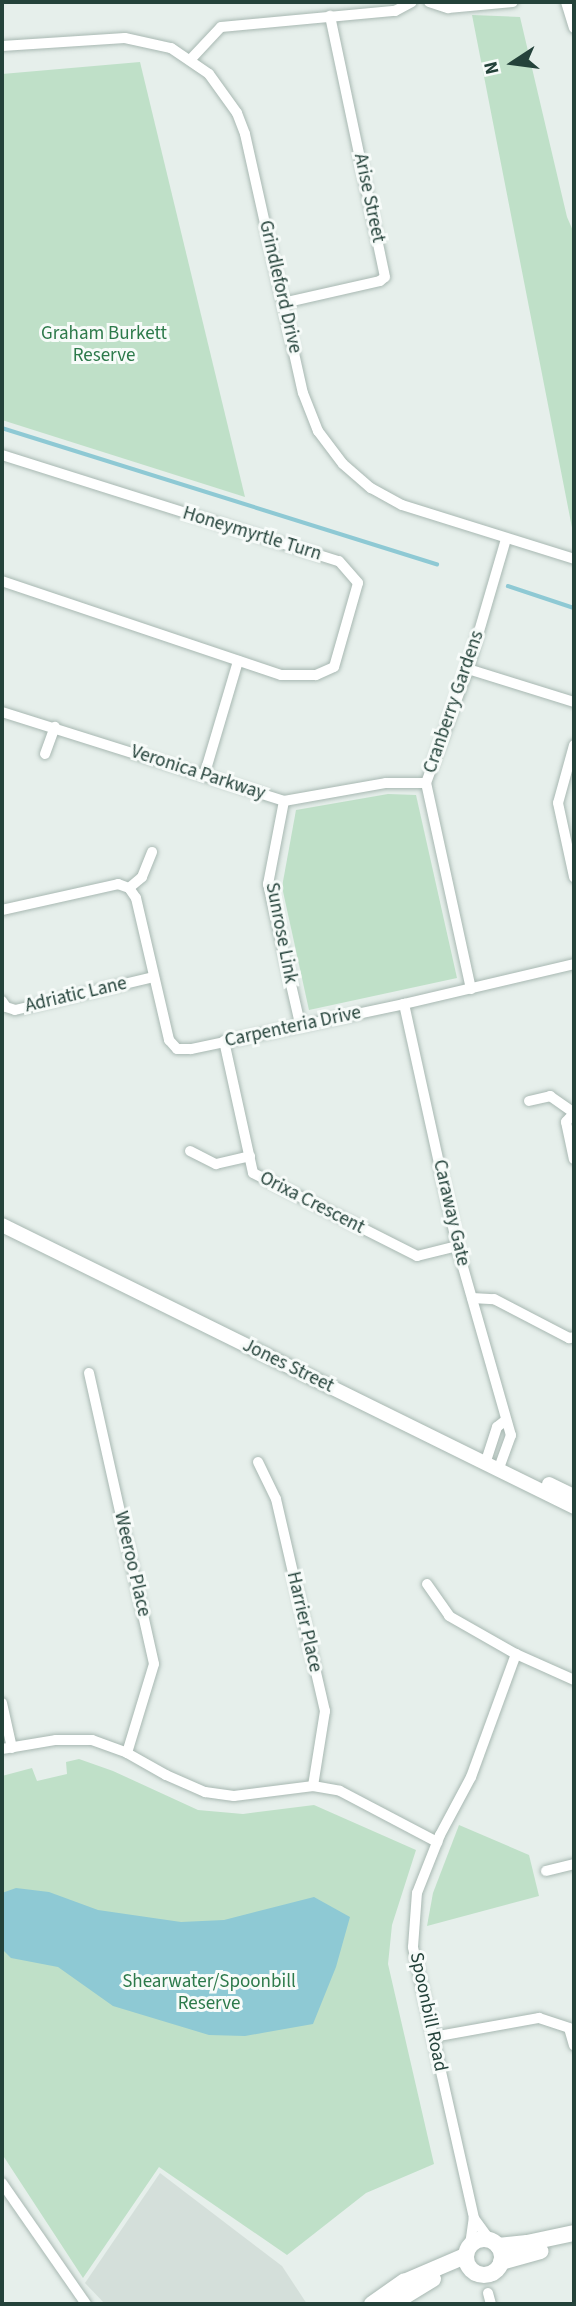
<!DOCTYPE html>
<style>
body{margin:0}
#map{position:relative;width:576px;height:2306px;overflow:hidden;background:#e6efeb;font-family:"Source Sans 3",sans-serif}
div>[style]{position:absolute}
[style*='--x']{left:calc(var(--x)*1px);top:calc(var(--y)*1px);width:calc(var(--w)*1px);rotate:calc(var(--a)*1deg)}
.built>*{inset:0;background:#d4dfda}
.green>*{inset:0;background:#bfe0c8}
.water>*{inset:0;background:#8ec9d4}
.stream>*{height:3.5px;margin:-1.75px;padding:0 1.75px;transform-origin:1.75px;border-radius:1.75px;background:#8ec9d4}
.roads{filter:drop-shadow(0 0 2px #a8b8b2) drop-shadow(0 0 2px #a8b8b2)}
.minor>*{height:10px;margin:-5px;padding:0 5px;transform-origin:5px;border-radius:5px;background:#fff}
.tertiary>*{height:14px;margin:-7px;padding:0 7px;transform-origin:7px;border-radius:7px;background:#fff}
.secondary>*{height:16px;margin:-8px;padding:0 8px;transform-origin:8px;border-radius:8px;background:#fff}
.secondary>.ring{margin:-8px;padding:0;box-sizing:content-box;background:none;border:16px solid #fff;border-radius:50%}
span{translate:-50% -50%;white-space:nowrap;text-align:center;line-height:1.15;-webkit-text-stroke:6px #f7fbf9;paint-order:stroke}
.street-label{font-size:19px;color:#24423a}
.park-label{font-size:19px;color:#2d7a4b}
.frame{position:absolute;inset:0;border:4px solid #24423a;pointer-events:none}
.north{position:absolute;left:478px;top:28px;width:70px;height:70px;-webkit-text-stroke:5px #f7fbf9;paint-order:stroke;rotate:257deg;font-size:19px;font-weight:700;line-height:28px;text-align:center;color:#24423a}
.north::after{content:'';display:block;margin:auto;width:24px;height:32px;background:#24423a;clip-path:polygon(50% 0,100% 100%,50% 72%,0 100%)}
</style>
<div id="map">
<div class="built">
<div style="clip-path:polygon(160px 2173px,282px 2266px,307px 2304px,105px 2304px,85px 2283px)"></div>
</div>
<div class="green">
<div style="clip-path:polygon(472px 15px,520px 17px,567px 217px,574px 233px,574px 538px)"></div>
<div style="clip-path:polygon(140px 62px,245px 497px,2px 420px,2px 74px)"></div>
<div style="clip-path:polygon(388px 794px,416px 795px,457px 978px,309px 1010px,282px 887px,296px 810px)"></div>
<div style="clip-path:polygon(79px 1759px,113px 1771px,198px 1810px,243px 1814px,314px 1805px,416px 1850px,392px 1925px,388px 1964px,434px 2164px,366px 2193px,287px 2255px,159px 2167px,83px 2278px,2px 2154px,2px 1776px,32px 1768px,37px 1781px,67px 1774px,66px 1762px)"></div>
<div style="clip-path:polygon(459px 1825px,529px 1855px,539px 1896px,427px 1926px,433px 1893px)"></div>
</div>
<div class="water">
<div style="clip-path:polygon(16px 1888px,49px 1892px,98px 1910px,181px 1922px,224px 1920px,314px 1897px,350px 1917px,336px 1967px,313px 2024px,245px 2036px,209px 2035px,113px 2006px,58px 1967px,11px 1958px,2px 1949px,2px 1893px)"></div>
</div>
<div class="stream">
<div style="--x:2;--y:428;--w:456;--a:17.4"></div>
<div style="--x:508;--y:586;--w:70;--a:18.4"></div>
</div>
<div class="roads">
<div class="minor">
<div style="--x:429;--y:2;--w:20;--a:18"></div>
<div style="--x:448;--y:8;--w:65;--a:-5.3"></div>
<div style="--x:566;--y:2;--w:27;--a:73"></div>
<div style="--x:2;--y:46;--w:123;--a:-3.7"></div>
<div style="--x:125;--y:38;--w:47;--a:12.3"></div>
<div style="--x:171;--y:48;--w:46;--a:34.4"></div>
<div style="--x:209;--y:74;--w:48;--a:54.3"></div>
<div style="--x:237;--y:113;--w:22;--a:69"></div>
<div style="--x:245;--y:134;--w:265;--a:77.4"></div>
<div style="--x:303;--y:393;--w:41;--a:68.5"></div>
<div style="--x:318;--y:431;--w:41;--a:52.9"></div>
<div style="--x:343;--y:464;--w:37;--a:41"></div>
<div style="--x:371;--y:488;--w:35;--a:29"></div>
<div style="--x:402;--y:505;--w:180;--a:17.4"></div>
<div style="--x:190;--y:60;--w:45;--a:-46.8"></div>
<div style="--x:221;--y:27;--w:175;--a:-5.3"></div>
<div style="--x:395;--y:11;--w:19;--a:-28"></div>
<div style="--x:283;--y:303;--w:99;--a:-12.8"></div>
<div style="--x:380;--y:281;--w:6;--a:-39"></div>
<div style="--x:385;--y:277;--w:267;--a:-101.9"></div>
<div style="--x:2;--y:455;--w:353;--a:17.5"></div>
<div style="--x:339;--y:561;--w:29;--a:49"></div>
<div style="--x:358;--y:583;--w:87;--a:105.9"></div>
<div style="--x:334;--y:667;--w:20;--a:156"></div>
<div style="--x:316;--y:675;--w:35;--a:180"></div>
<div style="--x:281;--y:675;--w:294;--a:-161.4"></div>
<div style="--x:468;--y:669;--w:111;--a:17.3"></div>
<div style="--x:2;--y:712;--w:296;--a:17.5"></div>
<div style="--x:284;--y:801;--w:104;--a:-10"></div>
<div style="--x:386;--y:783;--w:40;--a:0"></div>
<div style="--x:574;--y:745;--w:60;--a:105.4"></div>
<div style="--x:558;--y:803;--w:76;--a:77.8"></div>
<div style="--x:45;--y:754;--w:29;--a:-70"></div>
<div style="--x:204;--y:776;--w:120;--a:-73.5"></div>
<div style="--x:284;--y:801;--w:85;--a:100.9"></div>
<div style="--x:268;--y:884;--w:144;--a:77.1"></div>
<div style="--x:129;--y:888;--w:17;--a:-40"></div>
<div style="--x:142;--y:877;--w:27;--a:-68"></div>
<div style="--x:2;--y:910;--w:119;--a:-12.6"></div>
<div style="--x:118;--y:884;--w:12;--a:20"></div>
<div style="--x:129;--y:888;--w:12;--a:55"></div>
<div style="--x:136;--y:898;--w:146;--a:76.9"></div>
<div style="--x:169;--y:1040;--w:12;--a:48"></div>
<div style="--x:177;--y:1049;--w:14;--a:0"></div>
<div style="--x:191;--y:1049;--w:218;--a:-11.9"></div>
<div style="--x:404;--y:1004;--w:175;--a:-13.2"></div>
<div style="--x:471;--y:989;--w:211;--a:-102.3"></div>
<div style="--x:426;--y:783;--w:121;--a:-69.8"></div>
<div style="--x:468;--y:669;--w:135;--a:-73.7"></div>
<div style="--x:2;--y:1001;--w:7;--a:56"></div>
<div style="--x:6;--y:1007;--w:9;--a:18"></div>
<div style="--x:15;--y:1010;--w:142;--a:-13.4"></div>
<div style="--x:404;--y:1004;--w:248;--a:77.6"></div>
<div style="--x:457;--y:1246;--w:197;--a:74.1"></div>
<div style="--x:511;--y:1435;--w:37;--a:110"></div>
<div style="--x:224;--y:1041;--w:135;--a:77.6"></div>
<div style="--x:253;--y:1173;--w:184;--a:26.8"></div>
<div style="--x:417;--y:1256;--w:41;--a:-14"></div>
<div style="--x:529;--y:1101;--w:22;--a:-13"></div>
<div style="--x:550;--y:1096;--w:29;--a:35"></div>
<div style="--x:574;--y:1113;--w:12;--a:132"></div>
<div style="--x:566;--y:1122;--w:38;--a:78"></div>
<div style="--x:190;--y:1151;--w:29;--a:27"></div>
<div style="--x:216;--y:1164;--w:35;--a:-13"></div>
<div style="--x:472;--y:1298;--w:22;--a:3"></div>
<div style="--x:494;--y:1299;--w:85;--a:27.5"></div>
<div style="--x:569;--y:1338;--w:5;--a:-11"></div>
<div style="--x:89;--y:1373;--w:298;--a:77.4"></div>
<div style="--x:154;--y:1664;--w:93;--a:106.9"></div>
<div style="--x:258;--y:1462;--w:41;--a:64.1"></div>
<div style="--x:276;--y:1499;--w:218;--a:77"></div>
<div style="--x:325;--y:1711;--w:76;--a:99.1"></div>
<div style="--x:485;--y:1464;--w:39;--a:-72"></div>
<div style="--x:497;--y:1427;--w:11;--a:-38"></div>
<div style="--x:427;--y:1584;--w:39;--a:55"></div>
<div style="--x:449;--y:1616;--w:77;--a:29.6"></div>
<div style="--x:516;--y:1654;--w:64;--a:24.1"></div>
<div style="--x:2;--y:1703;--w:46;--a:77.5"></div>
<div style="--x:2;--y:1749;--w:55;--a:-9.5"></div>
<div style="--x:56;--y:1740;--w:36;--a:0"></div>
<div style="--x:92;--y:1740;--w:37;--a:20"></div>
<div style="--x:127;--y:1753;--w:45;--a:29.4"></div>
<div style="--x:166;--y:1775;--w:43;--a:23.6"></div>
<div style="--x:205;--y:1792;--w:29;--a:8"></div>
<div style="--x:234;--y:1796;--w:80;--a:-7.2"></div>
<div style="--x:313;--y:1786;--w:27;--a:10"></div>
<div style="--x:340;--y:1791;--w:110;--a:27.7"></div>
<div style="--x:546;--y:1871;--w:29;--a:-14"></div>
<div style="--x:433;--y:2037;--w:108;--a:-10.2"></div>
<div style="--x:539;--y:2018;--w:32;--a:18"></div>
<div style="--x:569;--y:2028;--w:18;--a:74"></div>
<div style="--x:2;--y:2183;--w:147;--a:55.2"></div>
<div style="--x:489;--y:2239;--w:26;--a:-126"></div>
<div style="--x:474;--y:2218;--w:278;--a:-102.7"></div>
<div style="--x:413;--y:1947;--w:54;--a:-85.8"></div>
<div style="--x:417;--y:1893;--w:62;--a:-68.4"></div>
<div style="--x:440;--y:1835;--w:66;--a:-61.9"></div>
<div style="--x:471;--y:1777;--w:131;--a:-69.9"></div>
<div style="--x:470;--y:2245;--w:27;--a:-82"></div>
<div style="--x:488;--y:2293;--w:11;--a:75"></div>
</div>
<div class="tertiary">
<div style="--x:2;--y:1225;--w:638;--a:26.24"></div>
<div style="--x:549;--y:1484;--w:28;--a:26"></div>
</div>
<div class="secondary">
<div class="ring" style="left:466px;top:2239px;width:20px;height:20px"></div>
<div style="--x:498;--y:2246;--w:29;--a:-6"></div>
<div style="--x:527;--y:2243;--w:48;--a:-12"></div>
<div style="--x:501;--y:2262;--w:41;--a:-15.4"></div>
<div style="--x:372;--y:2304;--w:39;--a:-35"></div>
<div style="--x:404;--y:2282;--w:66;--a:-23.1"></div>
<div style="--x:392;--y:2304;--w:48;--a:-31.4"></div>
</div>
</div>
<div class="street-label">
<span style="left:369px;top:198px;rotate:78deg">Arise Street</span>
<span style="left:280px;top:287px;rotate:77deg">Grindleford Drive</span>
<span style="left:252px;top:534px;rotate:17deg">Honeymyrtle Turn</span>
<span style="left:454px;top:702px;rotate:-71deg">Cranberry Gardens</span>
<span style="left:198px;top:773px;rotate:18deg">Veronica Parkway</span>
<span style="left:281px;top:933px;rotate:79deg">Sunrose Link</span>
<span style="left:76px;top:995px;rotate:-13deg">Adriatic Lane</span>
<span style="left:293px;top:1027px;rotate:-12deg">Carpenteria Drive</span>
<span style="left:312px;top:1203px;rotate:27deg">Orixa Crescent</span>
<span style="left:451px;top:1213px;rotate:77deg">Caraway Gate</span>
<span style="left:288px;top:1366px;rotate:26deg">Jones Street</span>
<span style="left:132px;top:1564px;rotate:77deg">Weeroo Place</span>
<span style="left:304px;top:1622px;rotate:77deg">Harrier Place</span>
<span style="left:428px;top:2012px;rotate:78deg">Spoonbill Road</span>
</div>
<div class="park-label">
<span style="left:104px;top:345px">Graham Burkett<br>Reserve</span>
<span style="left:209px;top:1993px">Shearwater/Spoonbill<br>Reserve</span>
</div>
<div class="frame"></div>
<div class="north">N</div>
</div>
